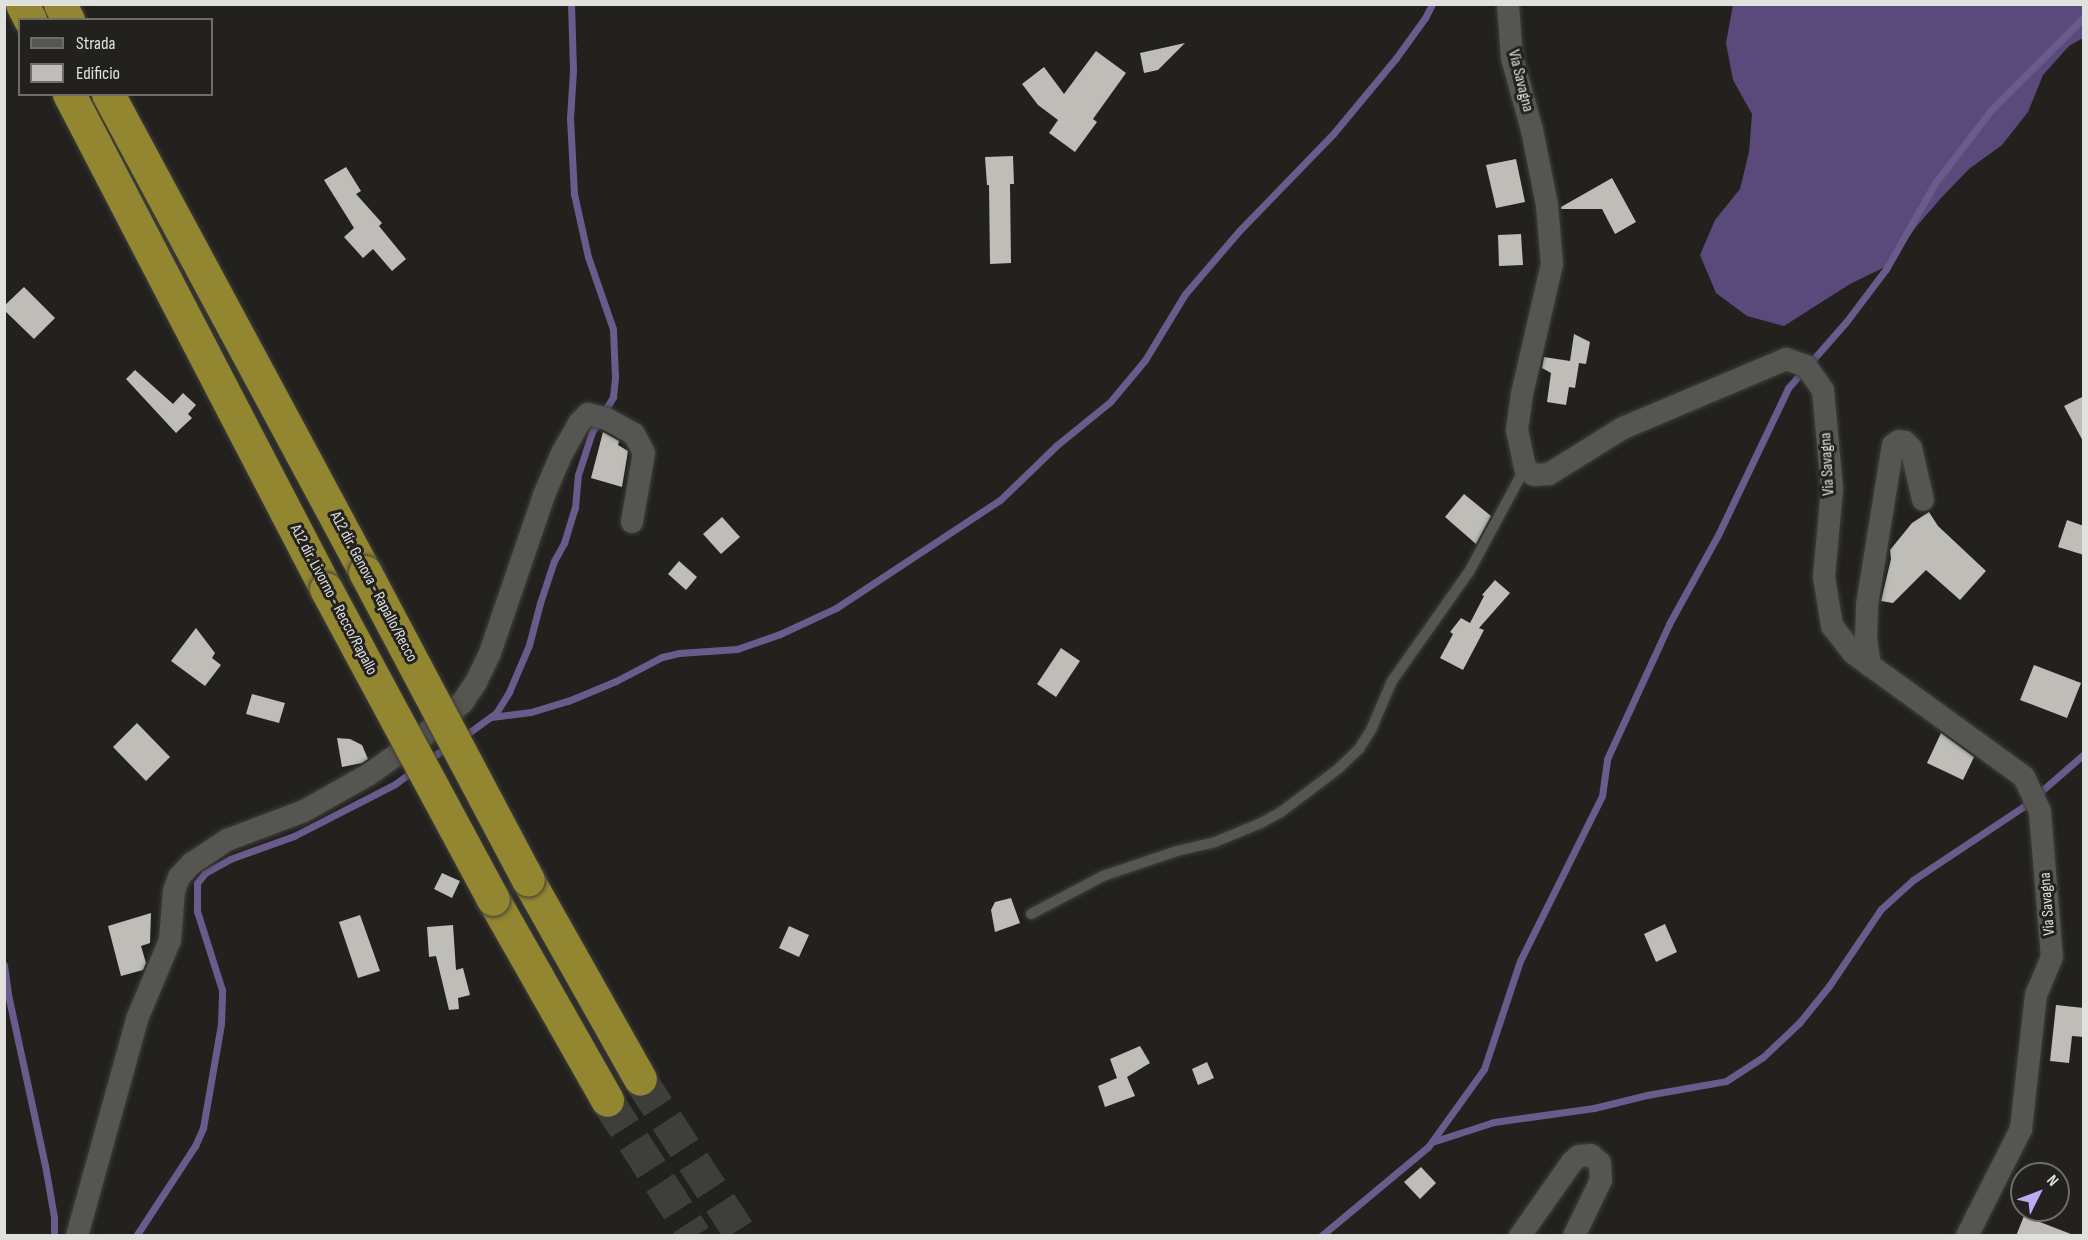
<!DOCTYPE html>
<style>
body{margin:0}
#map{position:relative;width:2088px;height:1240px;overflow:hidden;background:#22211e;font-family:"Sofia Sans Condensed",sans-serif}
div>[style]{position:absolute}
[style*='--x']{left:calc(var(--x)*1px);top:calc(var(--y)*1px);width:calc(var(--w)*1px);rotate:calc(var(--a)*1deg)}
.forest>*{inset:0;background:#594a7b}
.stream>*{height:7px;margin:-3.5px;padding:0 3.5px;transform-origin:3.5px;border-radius:3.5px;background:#6a5b8d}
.building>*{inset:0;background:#bebdb8}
.highway-tunnel>*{height:33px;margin-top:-16.5px;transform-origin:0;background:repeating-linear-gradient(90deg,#3e3e3b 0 33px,transparent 0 49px)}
.roads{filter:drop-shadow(0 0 2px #3e3e3b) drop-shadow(0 0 2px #3e3e3b)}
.lane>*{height:10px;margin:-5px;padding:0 5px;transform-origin:5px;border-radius:5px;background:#555551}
.street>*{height:22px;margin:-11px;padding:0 11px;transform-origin:11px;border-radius:11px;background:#555551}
.highway>*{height:33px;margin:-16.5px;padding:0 16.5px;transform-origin:16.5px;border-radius:16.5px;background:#928630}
.bridges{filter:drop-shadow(0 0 2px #3e3e3b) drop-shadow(0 0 2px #3e3e3b)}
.highway-bridge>*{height:33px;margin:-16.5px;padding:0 16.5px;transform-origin:16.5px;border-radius:16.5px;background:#928630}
span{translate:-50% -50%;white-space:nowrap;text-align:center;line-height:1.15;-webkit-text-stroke:6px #22211e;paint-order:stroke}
.street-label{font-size:16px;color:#e0e0dd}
.frame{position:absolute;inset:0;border:6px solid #e0e0dd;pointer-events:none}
.legend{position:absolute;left:18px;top:18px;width:195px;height:78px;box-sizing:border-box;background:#22211e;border:2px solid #6e6d6a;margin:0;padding:8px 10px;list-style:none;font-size:18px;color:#e0e0dd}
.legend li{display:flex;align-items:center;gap:12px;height:30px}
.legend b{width:30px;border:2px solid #6e6d6a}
.north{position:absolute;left:2010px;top:1162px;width:60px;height:60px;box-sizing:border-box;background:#22211e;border:2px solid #6e6d6a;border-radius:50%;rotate:48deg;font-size:16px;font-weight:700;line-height:24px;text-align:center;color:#e0e0dd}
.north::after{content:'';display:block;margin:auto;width:21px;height:27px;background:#bfa9f4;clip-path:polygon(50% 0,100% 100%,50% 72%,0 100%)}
</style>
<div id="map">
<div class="forest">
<div style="clip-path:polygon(1733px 5px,2083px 5px,2083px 38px,2069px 46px,2043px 75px,2028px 112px,2002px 145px,1969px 169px,1942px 197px,1916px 227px,1887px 266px,1850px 284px,1784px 326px,1747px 316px,1716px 293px,1700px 255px,1715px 220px,1740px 189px,1749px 152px,1752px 114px,1733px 80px,1726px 43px)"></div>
</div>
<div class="stream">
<div style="--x:491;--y:717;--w:40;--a:-7.1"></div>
<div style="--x:531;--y:712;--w:39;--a:-17"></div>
<div style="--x:568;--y:701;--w:52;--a:-22.6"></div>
<div style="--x:616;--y:681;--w:52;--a:-27.6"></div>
<div style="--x:662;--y:657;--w:17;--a:-13"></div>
<div style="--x:679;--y:653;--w:58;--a:-3.9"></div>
<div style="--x:737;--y:649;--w:46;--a:-19.2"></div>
<div style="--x:780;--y:634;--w:62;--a:-24.9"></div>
<div style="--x:836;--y:608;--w:196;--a:-33.4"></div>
<div style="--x:1000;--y:500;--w:79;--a:-44"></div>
<div style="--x:1057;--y:445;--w:68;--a:-39.1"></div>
<div style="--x:1110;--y:402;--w:55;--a:-50.2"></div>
<div style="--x:1145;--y:360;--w:77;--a:-58.8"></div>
<div style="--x:1185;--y:294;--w:83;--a:-49.4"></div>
<div style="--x:1239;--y:231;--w:135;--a:-45.9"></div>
<div style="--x:1333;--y:134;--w:99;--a:-50.3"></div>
<div style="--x:1396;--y:58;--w:49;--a:-54.1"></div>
<div style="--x:1425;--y:18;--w:16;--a:-63"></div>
<div style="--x:463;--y:737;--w:41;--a:-36"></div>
<div style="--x:496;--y:713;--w:25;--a:-58"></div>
<div style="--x:509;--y:692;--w:51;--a:-66.9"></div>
<div style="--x:529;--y:645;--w:43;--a:-75.3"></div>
<div style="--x:540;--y:603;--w:44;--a:-71.6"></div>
<div style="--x:554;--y:561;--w:21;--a:-61"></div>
<div style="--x:564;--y:543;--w:37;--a:-73"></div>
<div style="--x:575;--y:508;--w:33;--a:-85"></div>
<div style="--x:578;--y:475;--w:45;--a:-72"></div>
<div style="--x:592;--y:432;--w:41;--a:-59"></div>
<div style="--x:613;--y:397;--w:20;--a:-84"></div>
<div style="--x:615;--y:377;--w:48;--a:-92.4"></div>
<div style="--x:613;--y:329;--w:76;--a:-109.1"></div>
<div style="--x:588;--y:257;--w:65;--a:-102.5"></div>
<div style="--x:574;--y:194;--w:76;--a:-93"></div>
<div style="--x:570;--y:118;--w:48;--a:-86.4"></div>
<div style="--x:573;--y:70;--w:66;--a:-91.7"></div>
<div style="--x:428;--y:760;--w:25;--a:-34"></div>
<div style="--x:4;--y:965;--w:34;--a:82"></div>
<div style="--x:9;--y:999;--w:170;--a:77.8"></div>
<div style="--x:45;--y:1165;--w:53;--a:80.2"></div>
<div style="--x:54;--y:1217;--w:19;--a:90"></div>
<div style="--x:1432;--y:1142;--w:65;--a:-17.9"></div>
<div style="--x:1494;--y:1122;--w:101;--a:-8"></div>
<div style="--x:1594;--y:1108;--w:55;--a:-13.8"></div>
<div style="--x:1647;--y:1095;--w:80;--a:-10"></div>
<div style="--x:1726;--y:1081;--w:44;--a:-33"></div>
<div style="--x:1763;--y:1057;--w:50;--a:-43.4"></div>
<div style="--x:1799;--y:1023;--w:48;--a:-51"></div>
<div style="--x:1829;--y:986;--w:93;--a:-56"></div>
<div style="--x:1881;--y:909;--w:43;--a:-42.2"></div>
<div style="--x:1913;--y:880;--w:132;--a:-33.6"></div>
<div style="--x:2023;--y:807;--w:81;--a:-41"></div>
<div style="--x:136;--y:1236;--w:108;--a:-56.8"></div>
<div style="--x:195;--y:1146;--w:20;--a:-66"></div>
<div style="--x:203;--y:1128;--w:106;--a:-80.2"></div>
<div style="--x:221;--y:1024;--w:34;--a:-88"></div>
<div style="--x:222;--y:990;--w:83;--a:-107.6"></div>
<div style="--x:197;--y:911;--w:28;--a:-90"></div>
<div style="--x:197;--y:883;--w:13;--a:-51"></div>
<div style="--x:205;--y:873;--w:29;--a:-29"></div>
<div style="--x:230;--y:859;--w:68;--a:-19.8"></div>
<div style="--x:294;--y:836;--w:114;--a:-27.2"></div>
<div style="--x:395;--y:784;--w:24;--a:-36"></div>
<div style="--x:1321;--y:1236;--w:139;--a:-39.8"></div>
<div style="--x:1428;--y:1147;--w:96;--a:-54.3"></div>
<div style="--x:1484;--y:1069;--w:114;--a:-71.6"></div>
<div style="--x:1520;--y:961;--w:184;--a:-63.6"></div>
<div style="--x:1602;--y:796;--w:37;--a:-82"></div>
<div style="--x:1607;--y:759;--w:149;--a:-65.3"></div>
<div style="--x:1669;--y:624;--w:102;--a:-61.2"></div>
<div style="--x:1718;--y:535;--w:163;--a:-64.5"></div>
<div style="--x:1788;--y:388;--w:88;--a:-48.7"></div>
<div style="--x:1846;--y:322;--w:66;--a:-53"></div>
<div style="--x:1886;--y:269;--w:99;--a:-60.3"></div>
<div style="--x:1935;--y:183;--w:92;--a:-52.5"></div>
<div style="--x:1991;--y:110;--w:132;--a:-45"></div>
</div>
<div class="building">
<div style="clip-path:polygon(1185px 43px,1158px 70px,1144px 73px,1140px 53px)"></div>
<div style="clip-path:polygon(1096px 51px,1126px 73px,1093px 119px,1097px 122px,1075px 152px,1049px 133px,1058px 120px,1038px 105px,1022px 84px,1044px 67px,1064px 94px)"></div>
<div style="clip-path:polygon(1013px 156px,1014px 184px,1010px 184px,1011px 263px,990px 264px,989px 185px,987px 185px,985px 157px)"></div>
<div style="clip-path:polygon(1516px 159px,1525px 202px,1496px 208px,1486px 165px)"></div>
<div style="clip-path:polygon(346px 167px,361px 191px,356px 194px,382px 223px,379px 226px,406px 259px,392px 271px,373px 249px,363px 258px,344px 237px,354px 228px,324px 180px)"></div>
<div style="clip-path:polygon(1612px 178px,1636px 222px,1615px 234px,1602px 209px,1561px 209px,1561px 207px)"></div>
<div style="clip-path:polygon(1521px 234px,1523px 265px,1499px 266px,1498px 235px)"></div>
<div style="clip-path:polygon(24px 287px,55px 318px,34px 339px,4px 310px,4px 306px)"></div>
<div style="clip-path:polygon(1574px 334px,1590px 342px,1586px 364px,1579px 363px,1575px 388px,1569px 387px,1566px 405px,1547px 402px,1551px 373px,1542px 368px,1544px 357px,1570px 361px)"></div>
<div style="clip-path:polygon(135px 370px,173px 404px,183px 393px,196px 405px,188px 414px,192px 418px,176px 433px,126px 379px)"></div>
<div style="clip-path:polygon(2084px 396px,2084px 443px,2064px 406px)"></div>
<div style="clip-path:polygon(603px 432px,619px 441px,618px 445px,628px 451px,622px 487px,591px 478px)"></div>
<div style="clip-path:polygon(1464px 494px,1491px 516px,1476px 544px,1445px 517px)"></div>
<div style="clip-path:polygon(1929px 512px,1938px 526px,1986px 571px,1960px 600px,1926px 570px,1893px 603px,1881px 601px,1891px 559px,1890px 550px,1912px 523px)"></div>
<div style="clip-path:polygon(722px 517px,740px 537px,721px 554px,703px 534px)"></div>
<div style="clip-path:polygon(2067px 520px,2084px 526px,2084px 555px,2058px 547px)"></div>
<div style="clip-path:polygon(679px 561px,697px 577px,686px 590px,668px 574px)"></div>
<div style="clip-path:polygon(1495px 580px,1510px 593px,1479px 628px,1484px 630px,1463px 670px,1440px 658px,1453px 634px,1450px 632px,1461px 618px,1470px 623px,1484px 596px,1482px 595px)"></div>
<div style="clip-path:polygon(196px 628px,215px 653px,212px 658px,221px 665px,205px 686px,171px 661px)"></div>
<div style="clip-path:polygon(1061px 648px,1080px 661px,1056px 697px,1037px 684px)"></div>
<div style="clip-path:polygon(2034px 665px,2081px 683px,2067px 718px,2020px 700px)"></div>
<div style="clip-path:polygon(252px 694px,285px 703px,279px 723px,246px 714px)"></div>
<div style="clip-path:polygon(137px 723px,170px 757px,146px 781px,113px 747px)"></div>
<div style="clip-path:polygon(1941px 733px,1974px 757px,1963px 780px,1927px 763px)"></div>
<div style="clip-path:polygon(337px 738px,350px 739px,362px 745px,368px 759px,362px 763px,342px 767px)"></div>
<div style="clip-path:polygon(442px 873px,460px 881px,452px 898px,434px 889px)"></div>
<div style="clip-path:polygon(1011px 898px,1020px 923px,995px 932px,991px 910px,995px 902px)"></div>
<div style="clip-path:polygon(151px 913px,150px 943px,141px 946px,146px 963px,143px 970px,121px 976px,108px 926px)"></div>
<div style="clip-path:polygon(360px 915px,380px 971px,358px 978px,339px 922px)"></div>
<div style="clip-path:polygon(1665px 924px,1677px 952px,1656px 962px,1644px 934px)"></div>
<div style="clip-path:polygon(453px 925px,456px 970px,463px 968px,470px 995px,458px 998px,459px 1009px,449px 1010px,436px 956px,429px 957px,427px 927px)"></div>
<div style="clip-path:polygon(789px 926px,809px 935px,799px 957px,779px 948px)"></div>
<div style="clip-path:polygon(2056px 1005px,2084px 1008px,2084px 1037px,2072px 1036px,2069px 1063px,2050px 1061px)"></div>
<div style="clip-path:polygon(1140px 1046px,1150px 1063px,1127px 1077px,1135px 1096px,1105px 1107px,1098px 1086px,1117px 1078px,1110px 1059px)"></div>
<div style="clip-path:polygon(1207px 1062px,1214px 1078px,1198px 1085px,1192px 1069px)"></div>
<div style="clip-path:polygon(1421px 1167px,1436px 1183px,1420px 1199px,1404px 1182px)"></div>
<div style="clip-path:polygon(2024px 1216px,2071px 1234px,2070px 1236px,2016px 1236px)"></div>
</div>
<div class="highway-tunnel">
<div style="--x:640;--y:1079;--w:187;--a:57"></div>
<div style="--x:607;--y:1100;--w:162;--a:57.1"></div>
</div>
<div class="roads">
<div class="lane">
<div style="--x:1031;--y:914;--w:81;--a:-27.8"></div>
<div style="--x:1103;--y:876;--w:78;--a:-18.7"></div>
<div style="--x:1177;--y:851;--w:39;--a:-13"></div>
<div style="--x:1215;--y:842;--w:50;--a:-22.4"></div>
<div style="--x:1261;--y:823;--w:23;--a:-29"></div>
<div style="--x:1281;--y:812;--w:71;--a:-37"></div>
<div style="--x:1338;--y:769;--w:29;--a:-44"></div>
<div style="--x:1359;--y:749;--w:22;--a:-58"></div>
<div style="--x:1371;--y:730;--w:53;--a:-66.8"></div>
<div style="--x:1392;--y:681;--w:133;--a:-54.8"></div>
<div style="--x:1469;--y:572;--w:118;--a:-61.7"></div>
</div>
<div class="street">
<div style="--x:1508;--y:4;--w:54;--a:85.8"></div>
<div style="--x:1512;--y:58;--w:75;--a:74.5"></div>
<div style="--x:1532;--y:130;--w:76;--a:78.7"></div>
<div style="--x:1547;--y:205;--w:59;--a:85.2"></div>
<div style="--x:1552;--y:264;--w:133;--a:103"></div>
<div style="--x:1522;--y:394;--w:36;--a:98"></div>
<div style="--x:1517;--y:430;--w:39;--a:78"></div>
<div style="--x:1525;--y:468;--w:11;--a:38"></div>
<div style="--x:1534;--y:475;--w:15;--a:-4"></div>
<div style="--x:1549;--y:474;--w:87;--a:-31.9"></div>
<div style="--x:1623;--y:428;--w:177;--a:-22.9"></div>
<div style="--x:1786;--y:359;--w:21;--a:19"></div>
<div style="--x:1806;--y:366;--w:29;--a:55"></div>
<div style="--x:1823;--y:390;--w:99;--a:84.8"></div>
<div style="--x:1832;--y:489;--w:88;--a:95.2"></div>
<div style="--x:1824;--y:577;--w:50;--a:80.7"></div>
<div style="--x:1832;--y:626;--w:34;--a:52"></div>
<div style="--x:1853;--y:653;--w:211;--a:35.9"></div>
<div style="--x:2024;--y:777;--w:38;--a:65"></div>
<div style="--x:2040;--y:812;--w:145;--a:85.3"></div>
<div style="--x:2052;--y:957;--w:41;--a:112.8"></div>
<div style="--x:2036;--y:995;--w:135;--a:96.4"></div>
<div style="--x:2021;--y:1129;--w:120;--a:116.8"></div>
<div style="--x:1870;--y:666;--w:29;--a:-98"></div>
<div style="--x:1866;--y:637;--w:32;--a:-88"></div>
<div style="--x:1867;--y:605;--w:162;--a:-80.8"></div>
<div style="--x:1893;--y:445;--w:7;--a:-34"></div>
<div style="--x:1899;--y:441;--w:6;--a:9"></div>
<div style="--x:1905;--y:442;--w:8;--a:45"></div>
<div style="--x:1911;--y:448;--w:53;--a:77"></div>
<div style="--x:77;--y:1236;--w:225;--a:-74.5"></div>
<div style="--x:137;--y:1019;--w:86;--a:-67.3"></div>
<div style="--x:170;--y:940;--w:49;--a:-85.3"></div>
<div style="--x:174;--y:891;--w:15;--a:-70"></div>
<div style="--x:179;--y:877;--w:18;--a:-47"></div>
<div style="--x:191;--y:864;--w:43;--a:-33.7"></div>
<div style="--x:227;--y:840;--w:82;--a:-20.6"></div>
<div style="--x:304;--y:811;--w:73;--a:-29.4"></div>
<div style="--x:368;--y:775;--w:66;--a:-35.1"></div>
<div style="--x:422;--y:737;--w:52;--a:-40.4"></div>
<div style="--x:462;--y:703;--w:25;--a:-56"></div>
<div style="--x:476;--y:682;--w:32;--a:-64"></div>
<div style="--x:490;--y:653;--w:167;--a:-71.1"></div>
<div style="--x:544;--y:495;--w:46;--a:-66.8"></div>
<div style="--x:562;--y:453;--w:34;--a:-60"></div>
<div style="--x:579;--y:423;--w:13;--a:-45"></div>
<div style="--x:588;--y:414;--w:20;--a:15"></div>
<div style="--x:607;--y:419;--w:31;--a:29"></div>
<div style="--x:634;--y:434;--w:21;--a:62"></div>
<div style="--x:644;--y:453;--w:70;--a:99.9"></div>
<div style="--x:1520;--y:1236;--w:90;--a:-54.9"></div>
<div style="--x:1572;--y:1162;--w:9;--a:-41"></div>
<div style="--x:1579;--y:1156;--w:12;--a:-5"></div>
<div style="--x:1591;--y:1155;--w:12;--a:42"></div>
<div style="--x:1600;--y:1163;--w:17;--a:87"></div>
<div style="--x:1601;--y:1180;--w:62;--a:115.7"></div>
</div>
<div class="highway">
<div style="--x:22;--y:4;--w:18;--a:63"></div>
<div style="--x:60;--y:4;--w:18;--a:63"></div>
<div style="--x:69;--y:94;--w:558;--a:62.56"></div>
<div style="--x:108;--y:94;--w:543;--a:61.73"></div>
<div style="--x:528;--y:880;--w:228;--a:60.6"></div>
<div style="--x:493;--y:899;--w:231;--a:60.4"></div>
</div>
</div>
<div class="bridges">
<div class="highway-bridge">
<div style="--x:365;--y:572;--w:348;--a:62.1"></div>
<div style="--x:326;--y:589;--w:352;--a:61.7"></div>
</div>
</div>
<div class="street-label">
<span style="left:1520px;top:81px;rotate:76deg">Via Savagna</span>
<span style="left:1828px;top:464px;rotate:-93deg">Via Savagna</span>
<span style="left:373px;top:587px;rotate:62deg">A12 dir. Genova - Rapallo/Recco</span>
<span style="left:333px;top:600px;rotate:62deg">A12 dir. Livorno - Recco/Rapallo</span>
<span style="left:2048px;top:904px;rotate:-94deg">Via Savagna</span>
</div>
<div class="frame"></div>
<ul class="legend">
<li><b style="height:8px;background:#555551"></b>Strada</li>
<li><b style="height:16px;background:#bebdb8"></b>Edificio</li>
</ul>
<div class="north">N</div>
</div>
